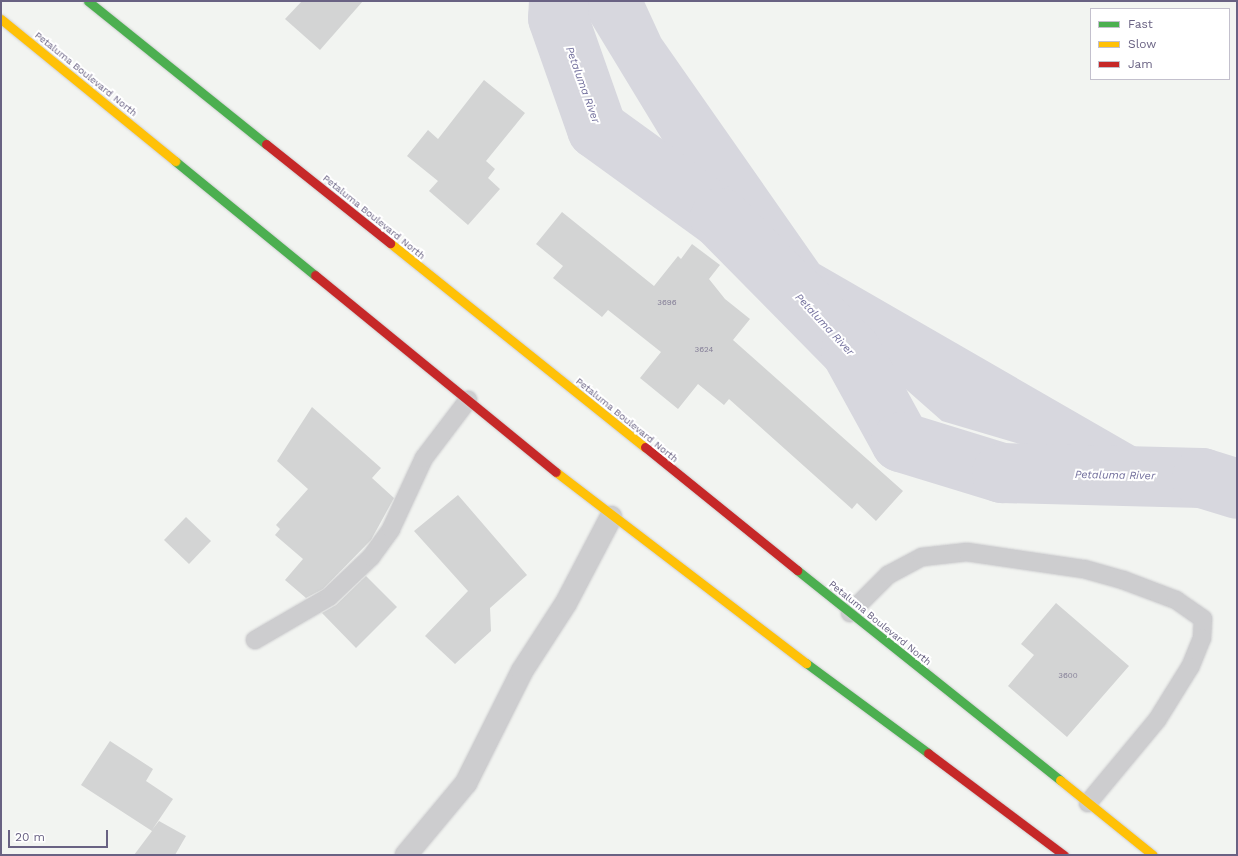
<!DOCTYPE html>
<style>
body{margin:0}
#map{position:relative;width:1238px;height:856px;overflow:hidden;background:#f2f4f1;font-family:"Work Sans",sans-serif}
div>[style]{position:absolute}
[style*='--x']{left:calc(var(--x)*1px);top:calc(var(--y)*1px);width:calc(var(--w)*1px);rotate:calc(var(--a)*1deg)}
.water>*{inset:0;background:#d7d7de}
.river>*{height:60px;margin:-30px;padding:0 30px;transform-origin:30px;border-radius:30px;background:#d7d7de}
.building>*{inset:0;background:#d3d4d4}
.roads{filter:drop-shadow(0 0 1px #cfcfd1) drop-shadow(0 0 1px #cfcfd1)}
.lane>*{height:18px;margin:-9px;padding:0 9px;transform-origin:9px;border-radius:9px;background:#cdcdcf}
.street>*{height:22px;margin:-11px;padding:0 11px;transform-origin:11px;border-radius:11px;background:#cdcdcf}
.fast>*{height:9px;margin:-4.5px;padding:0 4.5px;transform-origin:4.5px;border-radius:4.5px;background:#4caf50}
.slow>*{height:9px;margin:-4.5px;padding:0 4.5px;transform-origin:4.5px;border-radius:4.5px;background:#ffc107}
.jam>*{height:9px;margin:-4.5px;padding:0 4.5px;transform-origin:4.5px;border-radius:4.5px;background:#c62828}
span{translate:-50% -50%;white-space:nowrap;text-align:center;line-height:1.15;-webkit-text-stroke:4px #fff;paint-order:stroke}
.number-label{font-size:8px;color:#847e97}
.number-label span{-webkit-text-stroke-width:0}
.street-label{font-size:10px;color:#696283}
.water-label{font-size:11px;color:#73709d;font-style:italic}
.frame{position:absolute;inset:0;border:2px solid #696283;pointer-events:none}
.legend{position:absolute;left:1090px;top:8px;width:140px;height:72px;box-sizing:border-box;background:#fff;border:1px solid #c3c0cd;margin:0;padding:5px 7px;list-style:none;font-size:12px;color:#696283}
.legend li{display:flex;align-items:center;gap:8px;height:20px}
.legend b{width:20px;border:1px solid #c3c0cd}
.scale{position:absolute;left:8px;top:830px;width:100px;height:18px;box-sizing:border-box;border:2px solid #696283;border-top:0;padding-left:5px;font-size:12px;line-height:14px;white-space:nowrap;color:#696283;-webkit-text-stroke:3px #fff;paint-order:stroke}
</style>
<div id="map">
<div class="water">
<div style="clip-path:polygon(578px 1px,644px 1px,661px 38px,819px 264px,1164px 463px,1237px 479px,1237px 508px,942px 421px,708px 215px)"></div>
</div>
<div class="river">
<div style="--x:559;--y:1;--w:17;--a:93"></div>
<div style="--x:558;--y:18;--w:118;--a:70.6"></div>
<div style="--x:597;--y:129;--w:152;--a:35.9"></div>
<div style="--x:720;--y:218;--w:187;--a:45.4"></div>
<div style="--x:851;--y:351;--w:104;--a:61.2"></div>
<div style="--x:901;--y:442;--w:106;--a:17.1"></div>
<div style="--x:1002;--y:473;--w:200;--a:1.4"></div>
<div style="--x:1202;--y:478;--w:37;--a:17"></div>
</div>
<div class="building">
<div style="clip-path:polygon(302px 1px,363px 1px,320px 50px,285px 19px)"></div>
<div style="clip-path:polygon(484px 80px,525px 113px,486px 161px,495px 169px,488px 178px,500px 189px,468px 225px,429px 191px,438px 181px,407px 156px,428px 130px,438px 139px)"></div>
<div style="clip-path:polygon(562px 212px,654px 286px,678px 256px,681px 259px,692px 244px,720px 265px,709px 279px,725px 299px,750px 319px,733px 340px,903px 491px,876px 521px,857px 503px,852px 509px,729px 399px,724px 405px,698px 384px,678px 409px,640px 378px,661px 352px,608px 310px,602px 317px,553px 278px,563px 266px,536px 244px)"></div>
<div style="clip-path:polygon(312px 407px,381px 468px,372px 478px,394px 498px,371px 540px,323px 589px,306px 598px,285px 580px,303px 559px,275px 535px,280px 529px,276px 525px,308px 489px,277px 461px)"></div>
<div style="clip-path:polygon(458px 495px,527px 575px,490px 608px,491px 631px,455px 664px,425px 636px,468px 591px,414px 531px)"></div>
<div style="clip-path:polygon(186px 517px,211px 541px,189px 564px,164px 540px)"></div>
<div style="clip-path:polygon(366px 576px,397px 607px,356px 648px,322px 613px,336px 605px)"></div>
<div style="clip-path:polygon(1056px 603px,1129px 666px,1067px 737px,1008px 686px,1034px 655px,1021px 644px)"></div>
<div style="clip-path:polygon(110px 741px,153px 769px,146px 781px,173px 799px,152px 830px,159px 821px,186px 836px,175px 855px,134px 855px,152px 831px,81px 785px)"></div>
</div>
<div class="roads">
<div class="lane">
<div style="--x:850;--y:613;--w:54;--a:-45"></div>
<div style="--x:888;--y:575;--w:38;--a:-28"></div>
<div style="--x:922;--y:557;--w:45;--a:-6.3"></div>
<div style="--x:967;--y:552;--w:118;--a:8.3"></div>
<div style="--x:1084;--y:569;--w:41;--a:15.8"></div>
<div style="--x:1123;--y:580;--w:57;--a:20.7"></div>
<div style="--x:1176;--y:600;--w:33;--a:35"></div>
<div style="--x:1203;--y:619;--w:19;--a:93"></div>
<div style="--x:1202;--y:638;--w:31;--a:112"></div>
<div style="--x:1190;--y:667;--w:62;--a:121.9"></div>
<div style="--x:1157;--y:720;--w:108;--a:129.7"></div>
<div style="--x:255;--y:640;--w:86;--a:-30.2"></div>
<div style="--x:329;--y:597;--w:58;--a:-43.6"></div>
<div style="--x:371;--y:557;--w:34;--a:-54"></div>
<div style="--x:391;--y:529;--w:78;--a:-65.1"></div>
<div style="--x:424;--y:458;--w:73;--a:-52.8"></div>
</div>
<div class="street">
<div style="--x:406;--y:855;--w:94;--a:-50.2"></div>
<div style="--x:466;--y:783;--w:125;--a:-63.4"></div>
<div style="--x:522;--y:671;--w:81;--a:-57.1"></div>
<div style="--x:566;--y:603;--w:97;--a:-62.4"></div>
</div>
<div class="fast">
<div style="--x:88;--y:1;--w:228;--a:38.8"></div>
<div style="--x:175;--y:161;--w:181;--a:39.2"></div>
<div style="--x:797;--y:570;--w:337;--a:38.6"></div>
<div style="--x:806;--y:663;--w:152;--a:36.4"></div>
</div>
<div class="slow">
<div style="--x:1;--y:19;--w:225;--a:39.2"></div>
<div style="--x:390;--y:243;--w:327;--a:38.7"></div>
<div style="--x:556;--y:472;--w:315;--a:37.4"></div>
<div style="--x:1060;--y:780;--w:119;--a:38.9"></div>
</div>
<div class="jam">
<div style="--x:266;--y:144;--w:159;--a:38.6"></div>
<div style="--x:315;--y:275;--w:311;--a:39.3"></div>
<div style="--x:645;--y:447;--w:196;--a:39"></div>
<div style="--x:928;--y:753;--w:170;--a:36.9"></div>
</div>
</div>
<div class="number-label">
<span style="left:667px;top:303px">3696</span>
<span style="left:704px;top:350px">3624</span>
<span style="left:1068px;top:676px">3600</span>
</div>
<div class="street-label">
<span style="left:86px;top:74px;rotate:39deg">Petaluma Boulevard North</span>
<span style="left:374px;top:217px;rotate:39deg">Petaluma Boulevard North</span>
<span style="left:627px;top:420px;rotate:39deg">Petaluma Boulevard North</span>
<span style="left:880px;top:623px;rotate:39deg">Petaluma Boulevard North</span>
</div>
<div class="water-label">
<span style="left:582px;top:85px;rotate:70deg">Petaluma River</span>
<span style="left:824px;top:325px;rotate:47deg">Petaluma River</span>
<span style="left:1115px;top:476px;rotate:1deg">Petaluma River</span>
</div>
<div class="frame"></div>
<ul class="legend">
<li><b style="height:5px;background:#4caf50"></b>Fast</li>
<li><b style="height:5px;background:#ffc107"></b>Slow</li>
<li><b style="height:5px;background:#c62828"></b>Jam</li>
</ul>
<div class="scale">20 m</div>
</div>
